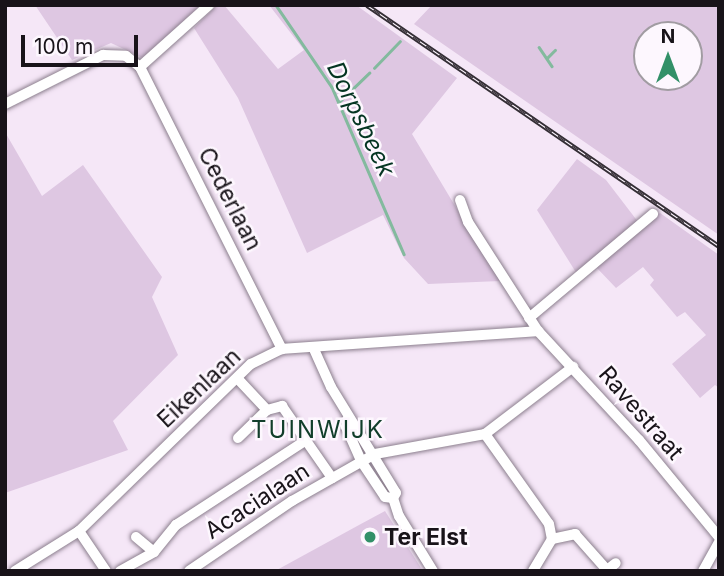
<!DOCTYPE html>
<style>
body{margin:0}
#map{position:relative;width:724px;height:576px;overflow:hidden;background:#f5e7f7;font-family:Inter,sans-serif}
div>[style]{position:absolute}
[style*='--x']{left:calc(var(--x)*1px);top:calc(var(--y)*1px);width:calc(var(--w)*1px);rotate:calc(var(--a)*1deg)}
.green>*{inset:0;background:#dec7e2}
.stream>*{height:2.5px;margin:-1.25px;padding:0 1.25px;transform-origin:1.25px;border-radius:1.25px;background:#83ba9e}
.roads{filter:drop-shadow(0 0 2px #8c7f8e) drop-shadow(0 0 2px #8c7f8e)}
.minor>*{height:10px;margin:-5px;padding:0 5px;transform-origin:5px;border-radius:5px;background:#fff}
.rail>*{height:5px;margin-top:-2.5px;transform-origin:0;background:repeating-linear-gradient(90deg,#fdf7fe 0 8px,#342e35 0 16px);box-sizing:border-box;border-block:2px solid #342e35}
.dots>*{width:19px;height:19px;translate:-50% -50%;box-sizing:border-box;border:4px solid #fdf7fe;border-radius:50%}
span{translate:-50% -50%;white-space:nowrap;text-align:center;line-height:1.15;-webkit-text-stroke:5px #fdf7fe;paint-order:stroke}
.street-label{font-size:23px;color:#181319}
.poi-label{font-size:23px;color:#181319;font-weight:700}
.left{translate:0 -50%;text-align:left}
.water-label{font-size:24px;color:#043522;font-style:italic}
.neighbourhood-label{font-size:24px;color:#113e2b;letter-spacing:2px}
.frame{position:absolute;inset:0;border:7px solid #181319;pointer-events:none}
.north{position:absolute;left:633px;top:21px;width:70px;height:70px;box-sizing:border-box;background:#fdf7fe;border:2px solid #a19ca2;border-radius:50%;rotate:0deg;font-size:19px;font-weight:700;line-height:28px;text-align:center;color:#181319}
.north::after{content:'';display:block;margin:auto;width:24px;height:32px;background:#329068;clip-path:polygon(50% 0,100% 100%,50% 72%,0 100%)}
.scale{position:absolute;left:21px;top:35px;width:117px;height:32px;box-sizing:border-box;border:4px solid #181319;border-top:0;padding-left:9px;font-size:21px;line-height:24px;white-space:nowrap;color:#181319;-webkit-text-stroke:5px #fdf7fe;paint-order:stroke}
</style>
<div id="map">
<div class="green">
<div style="clip-path:polygon(35px 5px,201px 5px,143px 58px,111px 43px,72px 60px)"></div>
<div style="clip-path:polygon(217px 5px,224px 5px,278px 69px,304px 50px,269px 5px,356px 5px,457px 78px,412px 134px,500px 281px,428px 284px,404px 258px,383px 215px,307px 253px,238px 98px,194px 28px)"></div>
<div style="clip-path:polygon(evenodd,432px 5px,719px 5px,719px 235px,414px 24px,432px 5px,647px 35px,689px 35px,689px 77px,647px 77px,647px 35px)"></div>
<div style="clip-path:polygon(5px 132px,42px 196px,83px 165px,162px 277px,152px 297px,178px 355px,113px 421px,128px 450px,5px 493px)"></div>
<div style="clip-path:polygon(577px 159px,606px 180px,642px 227px,660px 213px,719px 255px,719px 388px,715px 385px,700px 398px,672px 364px,706px 335px,685px 312px,677px 317px,650px 285px,654px 280px,643px 267px,616px 288px,596px 267px,577px 274px,537px 210px)"></div>
<div style="clip-path:polygon(385px 511px,423px 571px,275px 571px,359px 525px)"></div>
</div>
<div class="stream">
<div style="--x:276;--y:5;--w:99;--a:55.7"></div>
<div style="--x:332;--y:87;--w:182;--a:66.7"></div>
<div style="--x:539;--y:47;--w:23;--a:56"></div>
<div style="--x:547;--y:58;--w:11;--a:-45"></div>
<div style="--x:374;--y:68;--w:37;--a:-46"></div>
<div style="--x:339;--y:102;--w:42;--a:-44"></div>
</div>
<div class="roads">
<div class="minor">
<div style="--x:140;--y:67;--w:93;--a:-41.9"></div>
<div style="--x:5;--y:104;--w:110;--a:-26.6"></div>
<div style="--x:103;--y:55;--w:23;--a:2"></div>
<div style="--x:126;--y:56;--w:18;--a:38"></div>
<div style="--x:140;--y:67;--w:316;--a:63.3"></div>
<div style="--x:460;--y:200;--w:23;--a:70"></div>
<div style="--x:468;--y:222;--w:130;--a:57.3"></div>
<div style="--x:538;--y:331;--w:149;--a:47.2"></div>
<div style="--x:639;--y:440;--w:126;--a:50.5"></div>
<div style="--x:529;--y:318;--w:162;--a:-40"></div>
<div style="--x:313;--y:347;--w:44;--a:65.8"></div>
<div style="--x:331;--y:387;--w:124;--a:58.5"></div>
<div style="--x:396;--y:493;--w:6;--a:121"></div>
<div style="--x:393;--y:498;--w:19;--a:72"></div>
<div style="--x:399;--y:516;--w:65;--a:58.3"></div>
<div style="--x:237;--y:378;--w:44;--a:46.8"></div>
<div style="--x:267;--y:410;--w:16;--a:-15"></div>
<div style="--x:282;--y:406;--w:88;--a:55.2"></div>
<div style="--x:348;--y:418;--w:9;--a:103"></div>
<div style="--x:346;--y:427;--w:37;--a:66"></div>
<div style="--x:361;--y:461;--w:43;--a:56.3"></div>
<div style="--x:385;--y:497;--w:8;--a:7"></div>
<div style="--x:485;--y:434;--w:110;--a:54.6"></div>
<div style="--x:549;--y:524;--w:15;--a:79"></div>
<div style="--x:552;--y:539;--w:37;--a:121"></div>
<div style="--x:238;--y:438;--w:40;--a:-44"></div>
<div style="--x:79;--y:531;--w:48;--a:56"></div>
<div style="--x:136;--y:537;--w:23;--a:40"></div>
<div style="--x:552;--y:539;--w:24;--a:-12"></div>
<div style="--x:575;--y:534;--w:48;--a:48.4"></div>
<div style="--x:607;--y:570;--w:11;--a:-38"></div>
<div style="--x:15;--y:571;--w:75;--a:-32"></div>
<div style="--x:79;--y:531;--w:240;--a:-44.2"></div>
<div style="--x:251;--y:364;--w:34;--a:-26"></div>
<div style="--x:282;--y:349;--w:257;--a:-4"></div>
<div style="--x:120;--y:571;--w:39;--a:-29"></div>
<div style="--x:154;--y:552;--w:35;--a:-51"></div>
<div style="--x:176;--y:525;--w:154;--a:-33.1"></div>
<div style="--x:189;--y:571;--w:125;--a:-34.2"></div>
<div style="--x:292;--y:501;--w:95;--a:-29.5"></div>
<div style="--x:375;--y:454;--w:112;--a:-10.3"></div>
<div style="--x:485;--y:434;--w:111;--a:-37.3"></div>
<div style="--x:703;--y:571;--w:33;--a:-61"></div>
</div>
</div>
<div class="rail">
<div style="--x:367;--y:5;--w:427;--a:34.4"></div>
</div>
<div class="dots">
<div style="left:370px;top:537px;background:#329068"></div>
</div>
<div class="street-label">
<span style="left:230px;top:199px;rotate:63deg">Cederlaan</span>
<span style="left:199px;top:388px;rotate:-43deg">Eikenlaan</span>
<span style="left:641px;top:413px;rotate:49deg">Ravestraat</span>
<span style="left:257px;top:501px;rotate:-33deg">Acacialaan</span>
</div>
<div class="poi-label">
<span class="left" style="left:384px;top:537px">Ter Elst</span>
</div>
<div class="water-label">
<span style="left:361px;top:119px;rotate:64deg">Dorpsbeek</span>
</div>
<div class="neighbourhood-label">
<span style="left:318px;top:430px">TUINWIJK</span>
</div>
<div class="frame"></div>
<div class="north">N</div>
<div class="scale">100 m</div>
</div>
